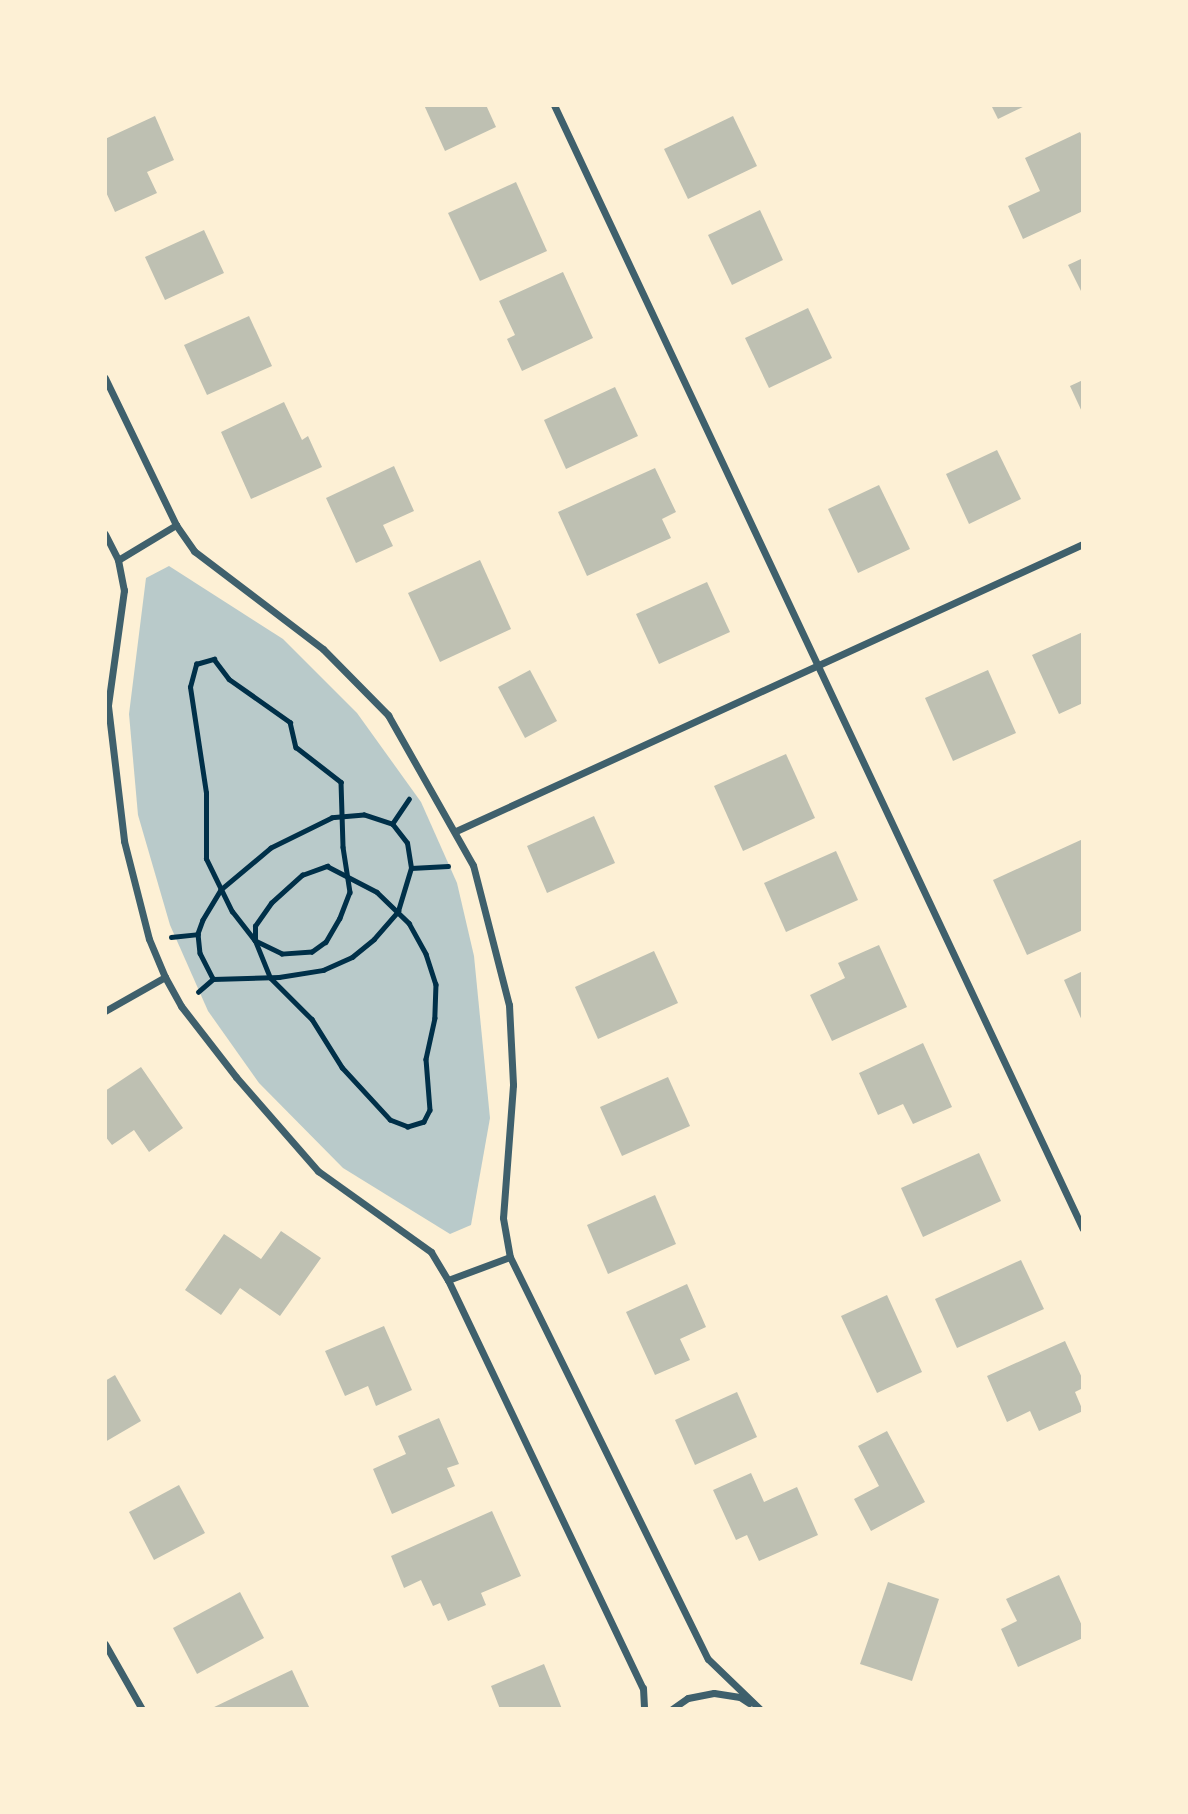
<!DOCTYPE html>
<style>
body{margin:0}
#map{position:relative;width:1188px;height:1814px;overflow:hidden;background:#fdf0d5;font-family:"DejaVu Sans",sans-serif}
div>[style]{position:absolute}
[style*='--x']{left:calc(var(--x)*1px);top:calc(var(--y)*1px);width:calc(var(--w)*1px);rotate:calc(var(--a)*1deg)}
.green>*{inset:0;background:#b9caca}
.building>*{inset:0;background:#bec0b2}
.path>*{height:4.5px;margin:-2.25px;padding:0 2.25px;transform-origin:2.25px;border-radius:2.25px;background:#003049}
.minor>*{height:7px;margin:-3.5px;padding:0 3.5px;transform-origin:3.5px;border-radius:3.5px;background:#3f606c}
span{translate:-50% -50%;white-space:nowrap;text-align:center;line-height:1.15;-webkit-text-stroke:7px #fdf0d5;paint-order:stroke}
.frame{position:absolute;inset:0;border:107px solid #fdf0d5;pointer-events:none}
</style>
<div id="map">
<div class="green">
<div style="clip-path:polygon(169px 566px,283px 639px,357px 713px,421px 802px,457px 883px,474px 956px,490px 1118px,471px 1225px,450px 1234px,343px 1168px,259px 1083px,208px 1011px,170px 925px,138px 815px,129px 714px,146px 578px)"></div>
</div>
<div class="building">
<div style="clip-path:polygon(424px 105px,486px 105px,496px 127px,445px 151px)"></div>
<div style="clip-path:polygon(991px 105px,1027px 105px,998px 119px)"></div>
<div style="clip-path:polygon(155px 116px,174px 160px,147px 172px,157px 193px,115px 212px,105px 190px,105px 139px)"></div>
<div style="clip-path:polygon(733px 116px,757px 166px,688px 199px,664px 149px)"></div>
<div style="clip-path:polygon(1080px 132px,1083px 138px,1083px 211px,1023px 239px,1008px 206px,1040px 191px,1025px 158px)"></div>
<div style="clip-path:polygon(516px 182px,547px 251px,480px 281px,448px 213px)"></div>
<div style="clip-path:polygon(760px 210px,783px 260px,732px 285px,708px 235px)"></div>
<div style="clip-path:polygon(204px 230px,224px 273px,165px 300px,145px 257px)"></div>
<div style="clip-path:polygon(1083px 258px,1083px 295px,1068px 265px)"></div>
<div style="clip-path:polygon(563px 272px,593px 338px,522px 371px,507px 339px,515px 335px,499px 301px)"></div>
<div style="clip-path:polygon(808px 308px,832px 358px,769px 388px,745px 338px)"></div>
<div style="clip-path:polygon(249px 316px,272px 366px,207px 395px,184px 345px)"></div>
<div style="clip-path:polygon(1083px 380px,1083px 414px,1070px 386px)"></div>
<div style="clip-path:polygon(615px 387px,638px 436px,566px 469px,544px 420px)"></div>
<div style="clip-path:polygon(284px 402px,302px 440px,308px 436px,322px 467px,251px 499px,221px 432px)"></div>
<div style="clip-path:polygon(997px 450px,1021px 499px,969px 524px,946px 474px)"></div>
<div style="clip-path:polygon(394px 466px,414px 511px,383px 525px,393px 546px,356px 563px,326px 498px)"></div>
<div style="clip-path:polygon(655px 468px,676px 512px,662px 519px,671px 538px,587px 576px,558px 512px)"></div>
<div style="clip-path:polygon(879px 485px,910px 549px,858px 573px,828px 509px)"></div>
<div style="clip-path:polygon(480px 560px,511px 629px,440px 662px,408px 593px)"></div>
<div style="clip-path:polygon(707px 582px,730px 632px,659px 664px,636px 614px)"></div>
<div style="clip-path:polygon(1083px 632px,1083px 703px,1059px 714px,1032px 655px)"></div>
<div style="clip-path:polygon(530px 670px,557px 721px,525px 738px,498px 687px)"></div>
<div style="clip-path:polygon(988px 670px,1016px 733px,953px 761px,925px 698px)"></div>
<div style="clip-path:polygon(786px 754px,815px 818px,743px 851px,714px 786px)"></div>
<div style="clip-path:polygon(594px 816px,615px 863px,547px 893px,527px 846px)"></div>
<div style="clip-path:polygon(1083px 839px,1083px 930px,1027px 955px,993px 880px)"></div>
<div style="clip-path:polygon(836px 851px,858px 900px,786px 932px,764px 883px)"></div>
<div style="clip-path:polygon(879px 945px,907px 1007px,832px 1041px,810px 995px,845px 978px,838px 963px)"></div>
<div style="clip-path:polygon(654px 951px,678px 1003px,598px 1039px,575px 987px)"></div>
<div style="clip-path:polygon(1083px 971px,1083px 1023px,1064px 980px)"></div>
<div style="clip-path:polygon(923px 1043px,952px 1107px,913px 1124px,903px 1104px,878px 1115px,859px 1073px)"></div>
<div style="clip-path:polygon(141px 1067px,183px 1128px,149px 1152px,134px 1130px,112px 1145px,105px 1136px,105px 1091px)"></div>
<div style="clip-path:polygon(668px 1077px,690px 1126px,622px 1156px,600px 1107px)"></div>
<div style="clip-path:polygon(979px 1153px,1001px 1201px,923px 1237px,901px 1188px)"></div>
<div style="clip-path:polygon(655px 1195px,676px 1244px,608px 1274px,587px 1225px)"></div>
<div style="clip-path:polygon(281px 1231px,321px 1258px,280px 1316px,240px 1288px,221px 1315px,185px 1290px,224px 1234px,261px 1259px)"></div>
<div style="clip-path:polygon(1021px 1260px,1044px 1309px,957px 1348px,935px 1299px)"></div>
<div style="clip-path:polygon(687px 1284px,706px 1327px,680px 1339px,690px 1360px,655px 1375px,626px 1312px)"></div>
<div style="clip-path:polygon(887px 1295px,922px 1372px,877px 1393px,841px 1316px)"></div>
<div style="clip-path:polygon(384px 1326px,412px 1390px,376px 1406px,368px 1386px,345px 1396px,325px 1351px)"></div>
<div style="clip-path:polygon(1065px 1341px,1083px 1380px,1083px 1388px,1075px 1392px,1083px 1411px,1039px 1431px,1030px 1411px,1007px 1422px,987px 1376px)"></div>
<div style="clip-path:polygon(115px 1375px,141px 1421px,105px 1442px,105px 1381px)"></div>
<div style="clip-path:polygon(737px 1392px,757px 1437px,695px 1465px,675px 1420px)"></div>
<div style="clip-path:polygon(439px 1418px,459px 1464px,447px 1468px,455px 1486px,392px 1514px,373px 1469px,406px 1454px,398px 1436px)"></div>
<div style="clip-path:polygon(887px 1431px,925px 1502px,871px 1531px,854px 1499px,879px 1486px,858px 1446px)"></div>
<div style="clip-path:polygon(751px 1473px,764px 1502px,797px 1487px,818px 1535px,759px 1561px,747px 1535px,736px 1540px,713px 1490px)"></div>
<div style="clip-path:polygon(179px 1485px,205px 1533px,154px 1560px,129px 1512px)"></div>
<div style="clip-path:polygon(492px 1511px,521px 1576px,481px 1593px,486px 1605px,448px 1621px,440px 1603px,433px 1606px,421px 1580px,404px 1588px,391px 1556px)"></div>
<div style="clip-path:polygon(1059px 1575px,1083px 1628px,1083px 1638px,1018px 1667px,1001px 1629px,1017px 1621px,1006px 1599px)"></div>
<div style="clip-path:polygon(888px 1582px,939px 1599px,912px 1681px,860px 1664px)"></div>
<div style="clip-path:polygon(240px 1592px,264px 1638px,197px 1674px,173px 1628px)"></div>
<div style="clip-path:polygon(544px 1664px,562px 1709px,500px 1709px,491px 1686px)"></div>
<div style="clip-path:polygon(292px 1670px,310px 1709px,210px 1709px)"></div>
</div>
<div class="path">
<div style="--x:214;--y:659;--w:25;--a:53"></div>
<div style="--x:229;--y:679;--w:75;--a:35.2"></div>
<div style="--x:290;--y:722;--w:26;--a:77"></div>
<div style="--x:296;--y:747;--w:57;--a:37.9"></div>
<div style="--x:341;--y:782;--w:65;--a:88.2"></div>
<div style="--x:343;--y:847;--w:46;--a:81.2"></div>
<div style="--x:350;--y:892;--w:28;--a:111"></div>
<div style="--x:340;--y:918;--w:28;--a:120"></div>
<div style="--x:326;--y:942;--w:17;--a:144"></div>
<div style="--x:312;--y:952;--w:30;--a:176"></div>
<div style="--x:282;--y:954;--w:30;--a:-154"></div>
<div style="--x:255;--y:941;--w:37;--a:-128"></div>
<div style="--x:232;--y:912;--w:59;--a:-116.1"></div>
<div style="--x:206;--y:859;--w:66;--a:-90"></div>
<div style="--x:206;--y:793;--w:107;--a:-98.6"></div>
<div style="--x:190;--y:687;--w:24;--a:-75"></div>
<div style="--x:196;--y:664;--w:19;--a:-16"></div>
<div style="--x:392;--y:824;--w:30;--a:-56"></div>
<div style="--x:327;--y:866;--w:56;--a:27.5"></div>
<div style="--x:377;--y:892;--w:45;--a:44.1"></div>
<div style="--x:409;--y:923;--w:35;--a:61"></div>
<div style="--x:426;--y:954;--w:32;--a:72"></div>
<div style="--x:436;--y:984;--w:34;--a:92"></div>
<div style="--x:435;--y:1018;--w:42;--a:102.4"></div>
<div style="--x:426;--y:1059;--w:51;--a:85.5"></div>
<div style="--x:430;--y:1110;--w:13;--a:117"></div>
<div style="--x:424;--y:1122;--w:17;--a:163"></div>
<div style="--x:408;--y:1127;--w:19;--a:-159"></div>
<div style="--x:390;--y:1120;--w:71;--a:-132.7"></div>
<div style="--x:342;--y:1068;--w:57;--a:-122"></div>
<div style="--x:312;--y:1020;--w:59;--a:-135"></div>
<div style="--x:270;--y:978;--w:40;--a:-112"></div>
<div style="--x:255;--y:941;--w:15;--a:-90"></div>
<div style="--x:255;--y:926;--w:28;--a:-55"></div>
<div style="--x:271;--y:903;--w:42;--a:-42.1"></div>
<div style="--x:302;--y:875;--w:27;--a:-20"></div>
<div style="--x:411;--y:868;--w:37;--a:-3"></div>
<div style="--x:171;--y:937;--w:27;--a:-6"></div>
<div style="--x:198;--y:992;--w:20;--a:-41"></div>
<div style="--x:213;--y:979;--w:66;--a:-1.7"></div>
<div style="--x:279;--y:977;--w:45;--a:-9"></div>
<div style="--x:323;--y:970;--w:32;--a:-24"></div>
<div style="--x:352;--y:957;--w:28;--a:-39"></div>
<div style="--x:374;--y:939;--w:37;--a:-49"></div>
<div style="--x:398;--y:911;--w:45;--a:-73.2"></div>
<div style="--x:411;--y:868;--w:25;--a:-99"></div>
<div style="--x:407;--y:843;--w:24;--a:-128"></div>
<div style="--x:392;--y:824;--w:29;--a:-162"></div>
<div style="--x:364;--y:815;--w:32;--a:175"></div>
<div style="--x:332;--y:818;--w:68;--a:153.8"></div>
<div style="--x:271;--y:848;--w:65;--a:140"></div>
<div style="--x:221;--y:890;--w:35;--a:121"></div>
<div style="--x:203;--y:920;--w:15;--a:110"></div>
<div style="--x:198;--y:934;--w:19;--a:84"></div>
<div style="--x:200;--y:953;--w:29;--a:63"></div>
</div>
<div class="minor">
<div style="--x:554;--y:105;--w:1242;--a:64.8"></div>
<div style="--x:105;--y:378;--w:163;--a:64.2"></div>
<div style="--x:176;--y:525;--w:32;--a:55"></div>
<div style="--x:194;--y:551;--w:162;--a:37.2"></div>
<div style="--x:323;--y:649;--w:93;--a:45.4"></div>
<div style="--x:388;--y:715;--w:172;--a:60.5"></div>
<div style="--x:473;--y:865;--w:145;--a:75.6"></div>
<div style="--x:509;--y:1005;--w:80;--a:87.1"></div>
<div style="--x:513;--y:1085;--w:133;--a:94.3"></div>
<div style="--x:503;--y:1218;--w:40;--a:80"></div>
<div style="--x:510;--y:1257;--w:448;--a:63.8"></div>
<div style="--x:708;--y:1659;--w:72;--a:43.9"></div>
<div style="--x:105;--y:534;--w:29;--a:63"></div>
<div style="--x:118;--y:560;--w:31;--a:79"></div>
<div style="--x:124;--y:590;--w:117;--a:97.9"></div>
<div style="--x:108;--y:706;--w:136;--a:83.2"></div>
<div style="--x:124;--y:841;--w:101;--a:75.7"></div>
<div style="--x:149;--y:939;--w:41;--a:67.2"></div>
<div style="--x:165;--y:977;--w:33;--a:61"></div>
<div style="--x:181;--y:1006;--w:90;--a:52.2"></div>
<div style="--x:236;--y:1077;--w:125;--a:48.9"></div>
<div style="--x:318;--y:1171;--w:139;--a:35.6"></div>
<div style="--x:431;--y:1252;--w:33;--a:59"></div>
<div style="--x:448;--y:1280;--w:452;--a:64.5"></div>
<div style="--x:643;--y:1688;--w:21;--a:87"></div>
<div style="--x:118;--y:560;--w:68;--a:-31.1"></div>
<div style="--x:456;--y:831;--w:690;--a:-24.6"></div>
<div style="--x:105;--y:1011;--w:69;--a:-29.5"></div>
<div style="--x:448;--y:1280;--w:66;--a:-20.4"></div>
<div style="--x:105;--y:1644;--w:75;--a:60.4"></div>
<div style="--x:672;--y:1709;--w:19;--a:-35"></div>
<div style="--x:688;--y:1698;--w:26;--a:-11"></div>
<div style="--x:714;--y:1693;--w:26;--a:9"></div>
<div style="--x:740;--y:1697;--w:11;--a:34"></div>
</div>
<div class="frame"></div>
</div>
